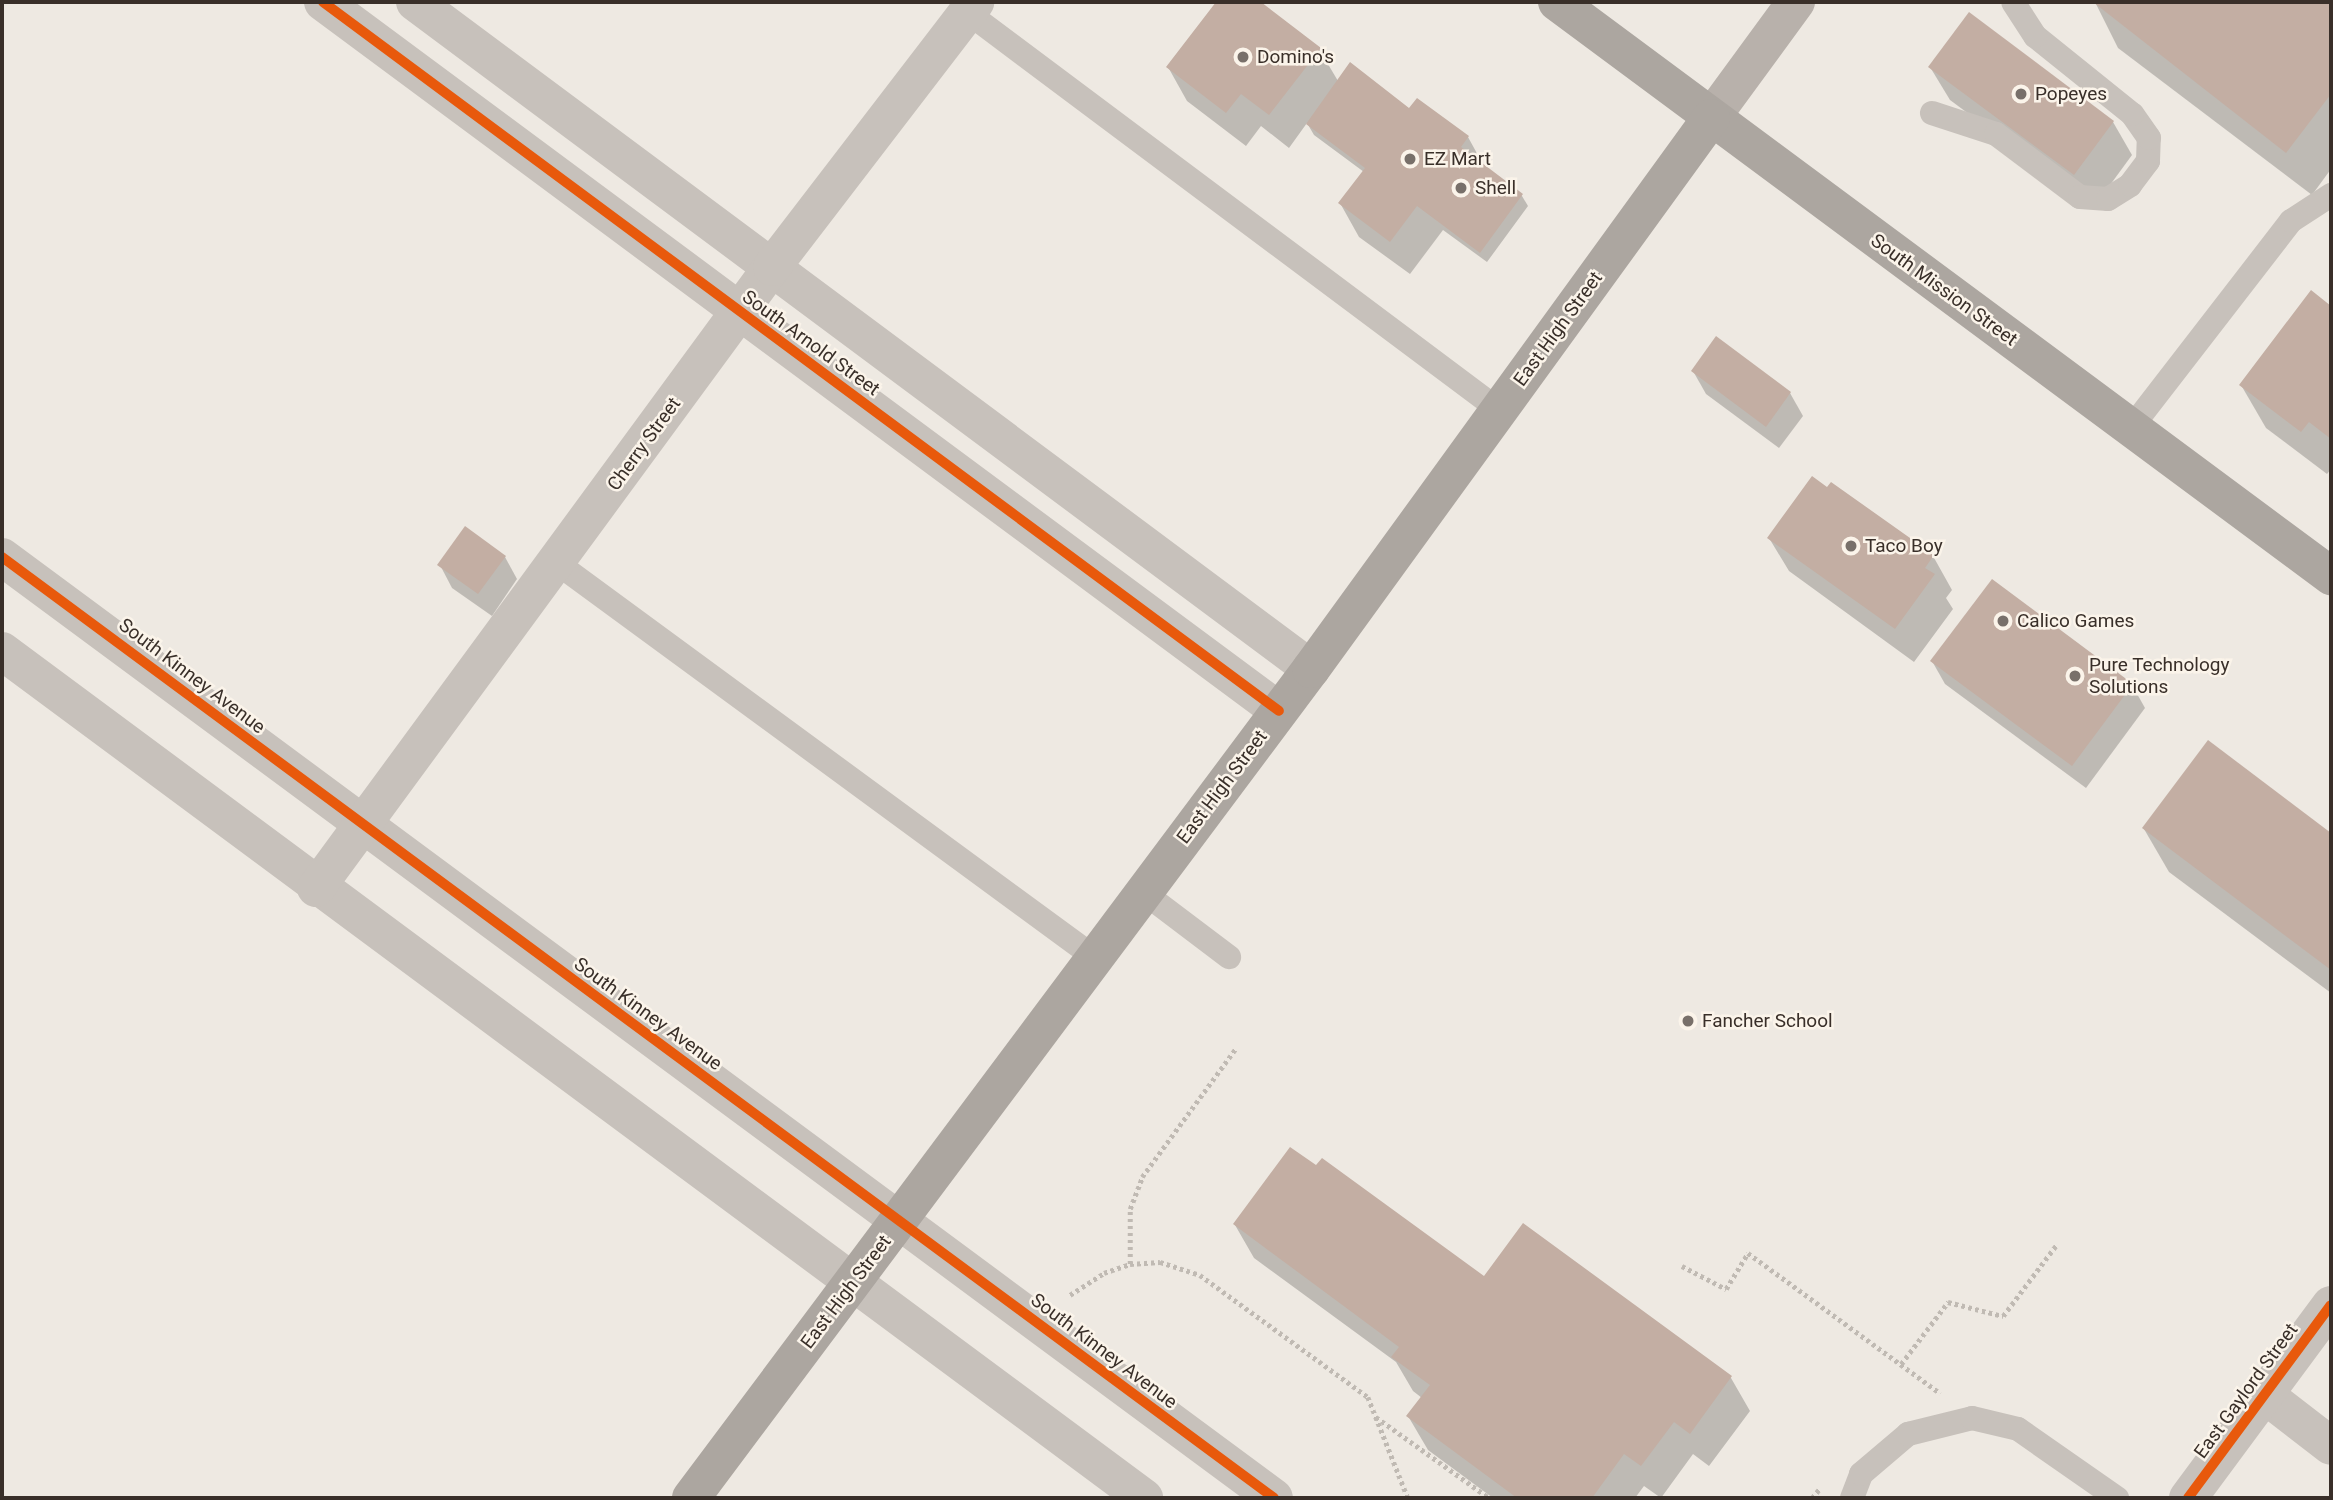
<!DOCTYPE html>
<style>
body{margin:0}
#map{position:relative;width:2333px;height:1500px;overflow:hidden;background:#eee9e2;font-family:Roboto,sans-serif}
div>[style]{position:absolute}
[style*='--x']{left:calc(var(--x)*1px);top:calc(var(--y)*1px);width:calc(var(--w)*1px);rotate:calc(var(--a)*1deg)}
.shadow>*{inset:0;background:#0003}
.building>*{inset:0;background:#c3aea3}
.path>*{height:4.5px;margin-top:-2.25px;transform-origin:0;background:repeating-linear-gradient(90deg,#c0bab3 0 3.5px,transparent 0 7px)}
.lane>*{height:24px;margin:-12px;padding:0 12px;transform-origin:12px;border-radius:12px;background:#c7c1bb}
.street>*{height:38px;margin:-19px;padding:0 19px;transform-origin:19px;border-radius:19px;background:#c7c1bb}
.secondary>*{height:38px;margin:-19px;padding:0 19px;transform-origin:19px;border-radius:19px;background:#b8b1ab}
.primary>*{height:38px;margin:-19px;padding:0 19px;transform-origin:19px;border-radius:19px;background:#aca6a0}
.cycleway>*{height:10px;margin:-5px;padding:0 5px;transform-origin:5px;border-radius:5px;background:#e8590c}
.dots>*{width:19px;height:19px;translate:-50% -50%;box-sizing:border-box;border:4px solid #fbf4ea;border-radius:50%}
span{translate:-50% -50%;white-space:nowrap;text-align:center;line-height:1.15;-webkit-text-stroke:5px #fbf4ea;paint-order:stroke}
.poi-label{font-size:19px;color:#392f29}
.left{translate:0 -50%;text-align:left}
.street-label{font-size:19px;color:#392f29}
.frame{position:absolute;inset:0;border:4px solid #392f29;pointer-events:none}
</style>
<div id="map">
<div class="shadow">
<div style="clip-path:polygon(1218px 2px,1258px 2px,1319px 49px,1338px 81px,1468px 137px,1485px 168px,1522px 196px,1528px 206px,1487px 262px,1443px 230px,1410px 274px,1359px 237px,1340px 203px,1364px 172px,1314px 135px,1307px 123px,1289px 148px,1261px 126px,1246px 146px,1187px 101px,1168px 67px)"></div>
<div style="clip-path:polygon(2095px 2px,2331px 2px,2331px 169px,2312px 195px,2118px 48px)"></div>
<div style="clip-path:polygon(1930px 67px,2113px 122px,2132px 155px,2094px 207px,1950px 100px)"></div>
<div style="clip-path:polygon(2311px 292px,2331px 308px,2331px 469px,2327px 474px,2266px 428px,2241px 385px)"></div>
<div style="clip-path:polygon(1693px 371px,1790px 393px,1803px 416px,1779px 448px,1706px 394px)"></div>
<div style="clip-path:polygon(1769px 538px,1933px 556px,1952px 590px,1946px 598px,1953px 609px,1914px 662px,1789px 571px)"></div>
<div style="clip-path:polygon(505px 557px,517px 579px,492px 616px,452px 588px,440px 565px)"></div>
<div style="clip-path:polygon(1992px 581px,2132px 685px,2145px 708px,2086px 788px,1945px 684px,1932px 661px)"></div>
<div style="clip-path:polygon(2208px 742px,2331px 835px,2331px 993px,2169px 872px,2144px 829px)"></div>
<div style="clip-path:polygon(1235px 1225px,1484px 1278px,1523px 1225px,1731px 1378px,1750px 1411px,1709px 1466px,1693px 1454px,1661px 1498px,1644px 1486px,1635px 1498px,1493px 1498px,1428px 1450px,1408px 1416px,1422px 1398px,1413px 1391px,1396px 1362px,1254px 1258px)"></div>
</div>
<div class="building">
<div style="clip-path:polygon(1216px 2px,1261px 2px,1321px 48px,1269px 115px,1241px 94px,1226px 113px,1166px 67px)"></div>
<div style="clip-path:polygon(2093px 2px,2331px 2px,2331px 94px,2286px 153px)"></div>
<div style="clip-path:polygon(1969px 12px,2114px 121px,2074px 175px,1928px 67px)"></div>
<div style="clip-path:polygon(1350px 62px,1409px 108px,1417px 98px,1469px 136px,1461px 147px,1523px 194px,1480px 253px,1417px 206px,1390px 242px,1338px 203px,1365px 168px,1306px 124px)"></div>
<div style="clip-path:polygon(2311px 290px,2331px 306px,2331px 439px,2309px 422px,2301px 432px,2239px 385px)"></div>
<div style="clip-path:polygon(1716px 336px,1791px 392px,1766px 427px,1691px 371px)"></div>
<div style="clip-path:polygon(1812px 476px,1827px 487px,1831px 482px,1934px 555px,1925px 568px,1935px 574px,1895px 629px,1767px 538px)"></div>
<div style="clip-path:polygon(465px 526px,506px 556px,478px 594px,437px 565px)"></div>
<div style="clip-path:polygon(1992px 579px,2133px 684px,2072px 766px,1930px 661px)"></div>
<div style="clip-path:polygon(2208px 740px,2331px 833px,2331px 970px,2142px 828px)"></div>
<div style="clip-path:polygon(1290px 1147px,1316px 1165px,1322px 1158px,1484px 1276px,1523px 1223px,1732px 1376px,1690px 1434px,1674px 1422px,1641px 1466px,1624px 1454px,1592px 1498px,1517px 1498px,1406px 1416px,1430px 1385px,1391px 1357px,1399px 1347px,1233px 1224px)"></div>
</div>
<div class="path">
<div style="--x:1130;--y:1264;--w:55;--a:-90"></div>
<div style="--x:1130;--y:1209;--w:34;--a:-69"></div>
<div style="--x:1142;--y:1177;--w:160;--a:-53.9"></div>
<div style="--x:1682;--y:1266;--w:50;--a:27.6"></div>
<div style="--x:1726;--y:1289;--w:42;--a:-58.6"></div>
<div style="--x:1748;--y:1253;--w:238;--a:36.1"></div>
<div style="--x:1070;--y:1295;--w:40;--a:-32.9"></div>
<div style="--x:1104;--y:1273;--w:28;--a:-19"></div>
<div style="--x:1130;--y:1264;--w:30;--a:-4"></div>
<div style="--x:1160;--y:1262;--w:42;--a:18"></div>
<div style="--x:1200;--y:1275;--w:208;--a:36"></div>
<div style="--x:1368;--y:1397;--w:109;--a:68.4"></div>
<div style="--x:1901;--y:1364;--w:78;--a:-52.8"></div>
<div style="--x:1948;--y:1302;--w:57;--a:14.3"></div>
<div style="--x:2003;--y:1316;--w:90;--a:-53.1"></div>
<div style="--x:1376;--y:1417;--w:139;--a:35.6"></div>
<div style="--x:1812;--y:1498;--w:13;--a:-51"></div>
</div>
<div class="lane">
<div style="--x:967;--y:12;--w:664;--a:36.8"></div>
<div style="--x:1932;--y:113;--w:67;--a:18.2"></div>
<div style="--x:1996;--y:134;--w:105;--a:36.9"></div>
<div style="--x:2080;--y:197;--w:28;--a:4"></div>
<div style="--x:2108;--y:199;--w:26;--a:-32"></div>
<div style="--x:2130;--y:185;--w:30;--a:-53"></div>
<div style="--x:2148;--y:161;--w:23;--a:-88"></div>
<div style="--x:2149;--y:138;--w:29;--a:-125"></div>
<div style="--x:2132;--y:114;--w:124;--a:-141.2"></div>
<div style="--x:2035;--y:36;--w:40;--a:-122.9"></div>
<div style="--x:2131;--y:428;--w:262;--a:-52.3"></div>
<div style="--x:2291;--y:221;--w:48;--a:-33"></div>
<div style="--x:557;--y:563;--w:666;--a:36.27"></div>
<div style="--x:1143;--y:892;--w:108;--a:37.1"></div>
<div style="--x:1852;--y:1498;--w:26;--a:-69"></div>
<div style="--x:1861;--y:1474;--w:62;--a:-40.4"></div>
<div style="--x:1908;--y:1434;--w:66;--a:-14"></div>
<div style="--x:1972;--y:1418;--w:47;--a:13.4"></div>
<div style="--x:2018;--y:1429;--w:121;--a:34.9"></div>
</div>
<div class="street">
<div style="--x:323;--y:2;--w:1190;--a:36.56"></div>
<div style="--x:415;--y:2;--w:1117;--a:36.66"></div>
<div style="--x:2;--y:557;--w:1582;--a:36.49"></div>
<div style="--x:2;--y:651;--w:1422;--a:36.56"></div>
<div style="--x:316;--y:888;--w:770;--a:-53.71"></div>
<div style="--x:772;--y:267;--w:334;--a:-52.5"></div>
<div style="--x:2265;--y:1395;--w:83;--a:37.7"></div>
<div style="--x:2188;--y:1498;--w:240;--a:-53.5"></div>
</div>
<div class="secondary">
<div style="--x:1711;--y:118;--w:144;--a:-53.8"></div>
</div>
<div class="primary">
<div style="--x:1557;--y:2;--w:964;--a:36.56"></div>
<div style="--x:691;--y:1498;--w:1035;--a:-53.21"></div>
<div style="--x:1311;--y:669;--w:681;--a:-54.02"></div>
</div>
<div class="cycleway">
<div style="--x:323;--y:2;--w:1190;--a:36.56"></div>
<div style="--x:2;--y:557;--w:1582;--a:36.49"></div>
<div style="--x:2188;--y:1498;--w:240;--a:-53.5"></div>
</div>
<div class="dots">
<div style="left:1243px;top:57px;background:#78706a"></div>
<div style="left:2021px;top:94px;background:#78706a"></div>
<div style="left:1410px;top:159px;background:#78706a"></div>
<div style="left:1461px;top:188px;background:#78706a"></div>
<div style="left:1851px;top:546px;background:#78706a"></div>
<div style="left:2003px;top:621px;background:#78706a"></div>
<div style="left:2075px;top:676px;background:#78706a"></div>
<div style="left:1688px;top:1021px;background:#78706a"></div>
</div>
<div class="poi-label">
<span class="left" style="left:1257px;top:57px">Domino's</span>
<span class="left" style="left:2035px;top:94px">Popeyes</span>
<span class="left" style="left:1424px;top:159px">EZ Mart</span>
<span class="left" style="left:1475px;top:188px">Shell</span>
<span class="left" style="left:1865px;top:546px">Taco Boy</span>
<span class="left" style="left:2017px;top:621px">Calico Games</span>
<span class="left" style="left:2089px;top:676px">Pure Technology<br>Solutions</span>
<span class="left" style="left:1702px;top:1021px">Fancher School</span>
</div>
<div class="street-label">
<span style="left:1944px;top:290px;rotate:36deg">South Mission Street</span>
<span style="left:1558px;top:329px;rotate:-54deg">East High Street</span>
<span style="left:811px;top:343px;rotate:36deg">South Arnold Street</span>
<span style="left:644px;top:444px;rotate:-54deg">Cherry Street</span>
<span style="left:192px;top:676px;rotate:37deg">South Kinney Avenue</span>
<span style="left:1222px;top:787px;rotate:-53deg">East High Street</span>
<span style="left:648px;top:1014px;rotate:36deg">South Kinney Avenue</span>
<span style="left:846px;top:1292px;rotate:-53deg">East High Street</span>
<span style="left:1104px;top:1351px;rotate:37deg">South Kinney Avenue</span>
<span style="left:2246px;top:1391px;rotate:-54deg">East Gaylord Street</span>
</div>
<div class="frame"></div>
</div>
